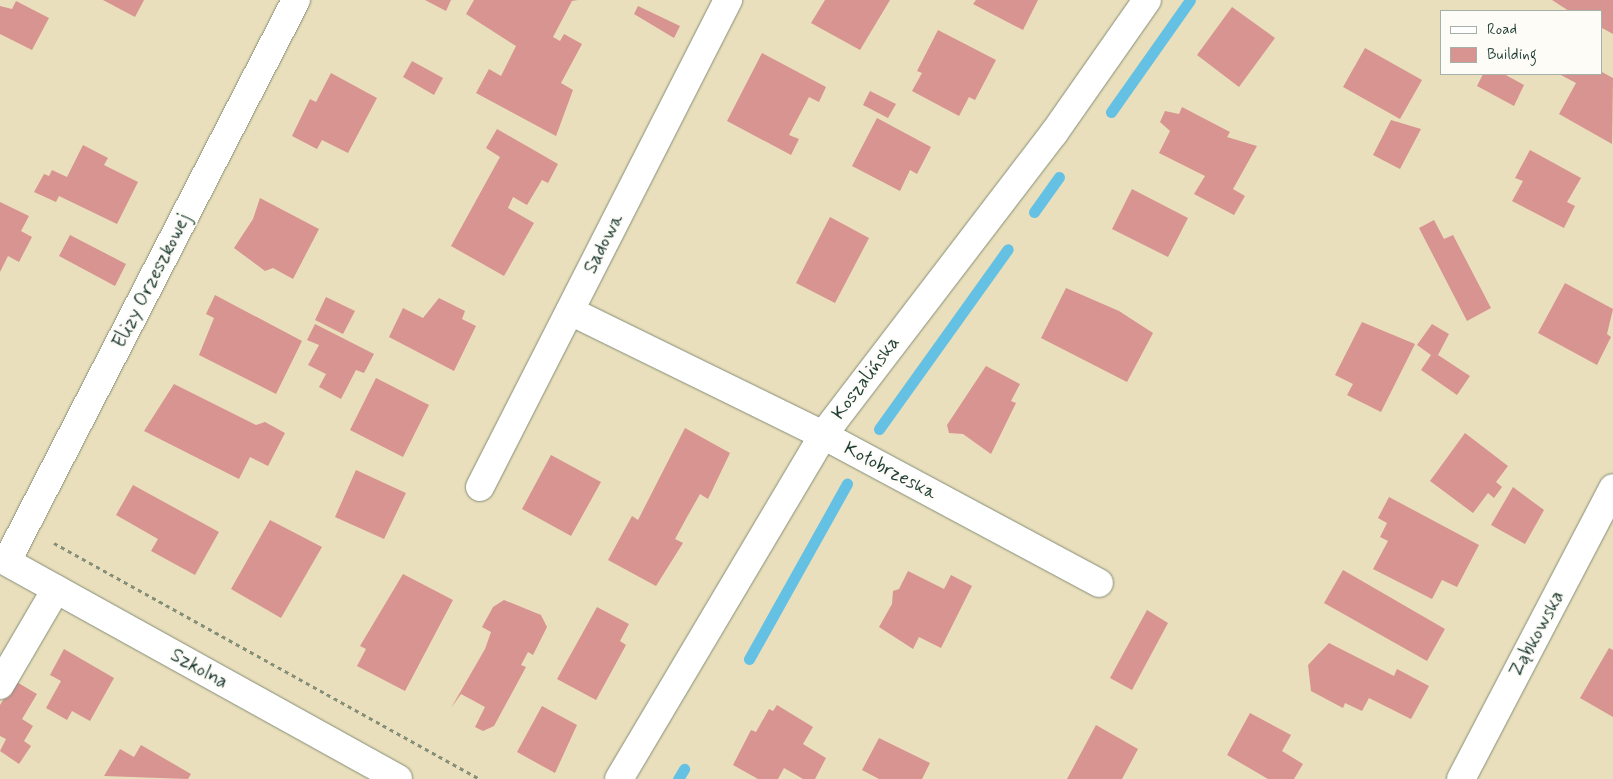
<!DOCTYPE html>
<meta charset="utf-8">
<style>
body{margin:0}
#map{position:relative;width:1613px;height:779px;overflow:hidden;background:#eadfbc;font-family:Mynerve,sans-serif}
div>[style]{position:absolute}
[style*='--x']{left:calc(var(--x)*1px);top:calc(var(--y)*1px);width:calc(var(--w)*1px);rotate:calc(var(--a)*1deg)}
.stream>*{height:11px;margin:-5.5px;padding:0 5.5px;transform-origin:5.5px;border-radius:5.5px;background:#65c1e3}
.building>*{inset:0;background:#d79490}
.path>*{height:3px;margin-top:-1.5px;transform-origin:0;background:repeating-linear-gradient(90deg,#848e78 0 4px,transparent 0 8px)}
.roads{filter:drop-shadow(0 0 1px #848e78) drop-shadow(0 0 1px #848e78)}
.minor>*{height:28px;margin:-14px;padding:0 14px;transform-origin:14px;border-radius:14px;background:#fff}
span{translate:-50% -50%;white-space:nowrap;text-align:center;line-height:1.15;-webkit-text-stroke:4px #fdfcf7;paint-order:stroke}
.street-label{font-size:19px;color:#1f3d34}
.legend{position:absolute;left:1440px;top:10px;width:162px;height:65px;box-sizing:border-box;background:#fdfcf7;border:1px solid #a4b0a9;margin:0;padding:6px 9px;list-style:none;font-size:15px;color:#1f3d34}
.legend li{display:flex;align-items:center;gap:10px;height:25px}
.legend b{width:25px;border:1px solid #a4b0a9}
</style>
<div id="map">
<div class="stream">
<div style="--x:1111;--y:112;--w:137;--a:-54.8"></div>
<div style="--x:1034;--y:212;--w:43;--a:-54.5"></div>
<div style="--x:879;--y:429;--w:221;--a:-54.4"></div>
<div style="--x:749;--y:659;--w:201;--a:-60.8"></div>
<div style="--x:678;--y:779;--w:12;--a:-59"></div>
</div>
<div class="building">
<div style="clip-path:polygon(103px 0,144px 0,135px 17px)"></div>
<div style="clip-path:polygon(425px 0,451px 0,446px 11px)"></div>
<div style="clip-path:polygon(474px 0,578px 0,572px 1px,553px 37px,560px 41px,564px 34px,582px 44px,561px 83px,573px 90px,556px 136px,476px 93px,489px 69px,501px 76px,516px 46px,466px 14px)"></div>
<div style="clip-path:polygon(825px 0,890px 0,860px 50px,811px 23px)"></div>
<div style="clip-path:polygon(976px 0,1038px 0,1023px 30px,973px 4px)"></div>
<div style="clip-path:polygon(1552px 0,1613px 0,1613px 34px,1602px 28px,1602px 11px,1569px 11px)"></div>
<div style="clip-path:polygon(16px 1px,49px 18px,32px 50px,0 34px,0 6px,12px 9px)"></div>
<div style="clip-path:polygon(638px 6px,680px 26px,674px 38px,634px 14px)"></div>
<div style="clip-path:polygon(1232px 7px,1275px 38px,1239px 87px,1197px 55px)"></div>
<div style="clip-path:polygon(938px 30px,996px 60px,975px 100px,969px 97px,959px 116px,912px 91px,922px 73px,917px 71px)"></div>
<div style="clip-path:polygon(1365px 48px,1422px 80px,1400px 119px,1343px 87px)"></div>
<div style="clip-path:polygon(762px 53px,826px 87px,819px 102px,809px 97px,789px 135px,799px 139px,791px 155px,727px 121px)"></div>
<div style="clip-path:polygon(412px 61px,443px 78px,434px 95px,403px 77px)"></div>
<div style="clip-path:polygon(1602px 72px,1613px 78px,1612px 144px,1559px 114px,1576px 83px,1559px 74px)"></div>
<div style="clip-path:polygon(331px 73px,377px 98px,348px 153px,322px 140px,317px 149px,292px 136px,310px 99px,316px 102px)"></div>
<div style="clip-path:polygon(1483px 74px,1504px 74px,1524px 85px,1514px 106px,1477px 86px)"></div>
<div style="clip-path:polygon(870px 91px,896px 104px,888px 118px,863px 105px)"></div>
<div style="clip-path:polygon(1182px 107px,1230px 132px,1227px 137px,1257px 146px,1233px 189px,1245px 196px,1234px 215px,1194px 194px,1205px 176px,1159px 153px,1170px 131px,1160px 122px,1165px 111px,1179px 114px)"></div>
<div style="clip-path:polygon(877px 118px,931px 147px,917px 174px,910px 170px,900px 191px,852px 166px)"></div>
<div style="clip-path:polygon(1391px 120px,1421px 129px,1400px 169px,1373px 155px)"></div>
<div style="clip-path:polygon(497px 129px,558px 164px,548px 183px,542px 180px,527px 205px,513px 197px,508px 208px,534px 223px,504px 276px,451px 246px,500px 157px,486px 148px)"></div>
<div style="clip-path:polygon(83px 145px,108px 158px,104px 165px,138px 182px,117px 224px,59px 196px,56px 202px,34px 192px,44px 174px,49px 176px,52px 170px,67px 177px)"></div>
<div style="clip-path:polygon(1530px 150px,1581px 178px,1567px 202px,1575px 206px,1564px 228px,1512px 201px,1523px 181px,1515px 178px)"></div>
<div style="clip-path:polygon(1132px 189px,1188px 218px,1168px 257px,1112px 229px)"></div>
<div style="clip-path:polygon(260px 198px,319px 229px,293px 279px,273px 268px,265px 271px,234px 248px,253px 219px)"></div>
<div style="clip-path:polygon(0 202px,29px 216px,21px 231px,32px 237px,19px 262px,8px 256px,0 272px)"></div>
<div style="clip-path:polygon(830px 217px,869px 238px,835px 303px,796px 283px)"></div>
<div style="clip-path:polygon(1434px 220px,1444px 239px,1453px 235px,1491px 308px,1467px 321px,1419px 228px)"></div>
<div style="clip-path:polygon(70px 235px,126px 264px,115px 286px,59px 256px)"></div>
<div style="clip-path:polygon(1565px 283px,1613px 309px,1607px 334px,1611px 337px,1597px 365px,1538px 333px)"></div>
<div style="clip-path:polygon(1066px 288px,1119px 311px,1153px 333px,1127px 382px,1041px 338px)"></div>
<div style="clip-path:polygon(215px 295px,302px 341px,276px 394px,199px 355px,214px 318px,206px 314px)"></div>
<div style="clip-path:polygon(326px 297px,355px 311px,343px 334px,315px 320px)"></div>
<div style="clip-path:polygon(439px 298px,465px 311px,462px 319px,476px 326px,454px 371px,389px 337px,403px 308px,423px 318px)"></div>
<div style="clip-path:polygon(1362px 322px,1415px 344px,1381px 412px,1347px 395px,1353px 384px,1335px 375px)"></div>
<div style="clip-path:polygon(315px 324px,374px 354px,364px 373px,356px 370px,341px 399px,319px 387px,326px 374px,308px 365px,319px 345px,307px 340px)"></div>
<div style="clip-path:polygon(1432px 324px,1449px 334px,1438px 355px,1470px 376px,1457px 395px,1421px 370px,1431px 355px,1417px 345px)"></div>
<div style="clip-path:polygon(986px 366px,1020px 384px,1011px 401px,1016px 403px,991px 454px,963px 434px,949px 433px,947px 425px)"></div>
<div style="clip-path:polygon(376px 378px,429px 405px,403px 457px,350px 430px)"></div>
<div style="clip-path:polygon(174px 384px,256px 425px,265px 422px,285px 433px,268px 466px,250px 457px,239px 479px,144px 431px)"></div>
<div style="clip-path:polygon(685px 428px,730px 453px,708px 499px,700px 494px,687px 517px,675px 539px,683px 543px,656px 586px,608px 560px,632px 516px,638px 520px)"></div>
<div style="clip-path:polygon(1465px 433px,1508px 466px,1496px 482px,1502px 487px,1494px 498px,1488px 493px,1473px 513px,1430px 481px)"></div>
<div style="clip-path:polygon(551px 455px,601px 482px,571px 536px,522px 509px)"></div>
<div style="clip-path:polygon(356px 470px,406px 493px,384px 539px,335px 517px)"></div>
<div style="clip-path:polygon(133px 485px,219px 532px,195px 575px,151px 551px,158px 539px,116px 515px)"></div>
<div style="clip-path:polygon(1513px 487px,1544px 510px,1525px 544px,1491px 525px)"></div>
<div style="clip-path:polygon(1389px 497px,1479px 545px,1457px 587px,1442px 580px,1432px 599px,1373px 569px,1388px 541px,1380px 537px,1387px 523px,1378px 518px)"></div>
<div style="clip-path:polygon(270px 520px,322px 547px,281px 618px,231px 589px)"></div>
<div style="clip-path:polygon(1343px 570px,1445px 629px,1427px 661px,1324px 603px)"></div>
<div style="clip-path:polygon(908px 571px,944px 589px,951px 575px,972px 586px,941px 648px,919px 637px,913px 649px,879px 627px,892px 604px,893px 591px,899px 589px)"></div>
<div style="clip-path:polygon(403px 574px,453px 600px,405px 691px,357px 666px,366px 649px,360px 646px)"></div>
<div style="clip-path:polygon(504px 600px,541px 615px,547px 627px,533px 655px,528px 652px,521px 665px,526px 667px,494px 726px,483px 731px,475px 727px,485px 707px,461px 694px,451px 708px,485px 649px,491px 632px,482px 627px,493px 607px)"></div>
<div style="clip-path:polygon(597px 607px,629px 624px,620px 641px,626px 645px,596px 700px,557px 679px)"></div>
<div style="clip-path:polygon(1147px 610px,1168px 623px,1132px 690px,1110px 678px)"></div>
<div style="clip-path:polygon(1329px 643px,1394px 676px,1397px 669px,1429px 686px,1411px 719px,1369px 698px,1362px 711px,1345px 703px,1343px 708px,1311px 691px,1308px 665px)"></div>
<div style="clip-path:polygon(1609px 648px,1613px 650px,1613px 717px,1580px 698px)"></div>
<div style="clip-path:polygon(64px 649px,114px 678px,90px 721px,72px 711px,67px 720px,46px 708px,61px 681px,50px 675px)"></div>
<div style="clip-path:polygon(15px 681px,37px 694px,22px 719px,33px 726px,24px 741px,31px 746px,19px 764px,0 751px,6px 739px,0 736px,0 705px)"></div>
<div style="clip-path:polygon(777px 705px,813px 727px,803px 744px,826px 758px,815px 779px,803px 779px,784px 768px,778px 779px,758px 779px,733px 765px,751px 730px,756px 732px,769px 709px,773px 711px)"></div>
<div style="clip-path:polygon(542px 706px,577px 725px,555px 773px,517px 752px)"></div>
<div style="clip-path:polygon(1250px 713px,1291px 735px,1282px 751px,1303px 764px,1294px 779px,1268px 779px,1227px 755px)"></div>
<div style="clip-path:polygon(1096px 725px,1138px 749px,1122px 779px,1067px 779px)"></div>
<div style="clip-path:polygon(879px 738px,930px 763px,922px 779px,879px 779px,862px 770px)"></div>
<div style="clip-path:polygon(141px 745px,191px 774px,188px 779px,104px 776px,120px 749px,134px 757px)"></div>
</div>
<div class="path">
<div style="--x:54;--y:543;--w:487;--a:29"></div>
</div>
<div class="roads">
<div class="minor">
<div style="--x:570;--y:311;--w:282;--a:26.1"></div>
<div style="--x:823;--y:435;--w:313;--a:28.2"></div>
<div style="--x:480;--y:487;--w:547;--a:-63.01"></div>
<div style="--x:0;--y:558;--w:455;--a:29"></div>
<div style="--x:7;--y:561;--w:631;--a:-62.74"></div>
<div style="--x:0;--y:685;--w:111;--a:-59.7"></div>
<div style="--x:619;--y:779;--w:400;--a:-59.3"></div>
<div style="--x:823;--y:435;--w:380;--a:-52.6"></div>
<div style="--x:1054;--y:133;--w:162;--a:-55"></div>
<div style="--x:1461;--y:779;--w:328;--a:-62.4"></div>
</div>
</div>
<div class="street-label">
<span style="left:604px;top:244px;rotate:-63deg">Sadowa</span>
<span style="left:152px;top:281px;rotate:-63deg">Elizy Orzeszkowej</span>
<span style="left:866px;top:378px;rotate:-53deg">Koszalińska</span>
<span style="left:890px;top:471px;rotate:28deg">Kołobrzeska</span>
<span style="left:1537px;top:634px;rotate:-62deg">Ząbkowska</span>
<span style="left:199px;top:669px;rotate:29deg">Szkolna</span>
</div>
<ul class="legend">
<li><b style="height:6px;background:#fff"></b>Road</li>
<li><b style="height:14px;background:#d79490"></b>Building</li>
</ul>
</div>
